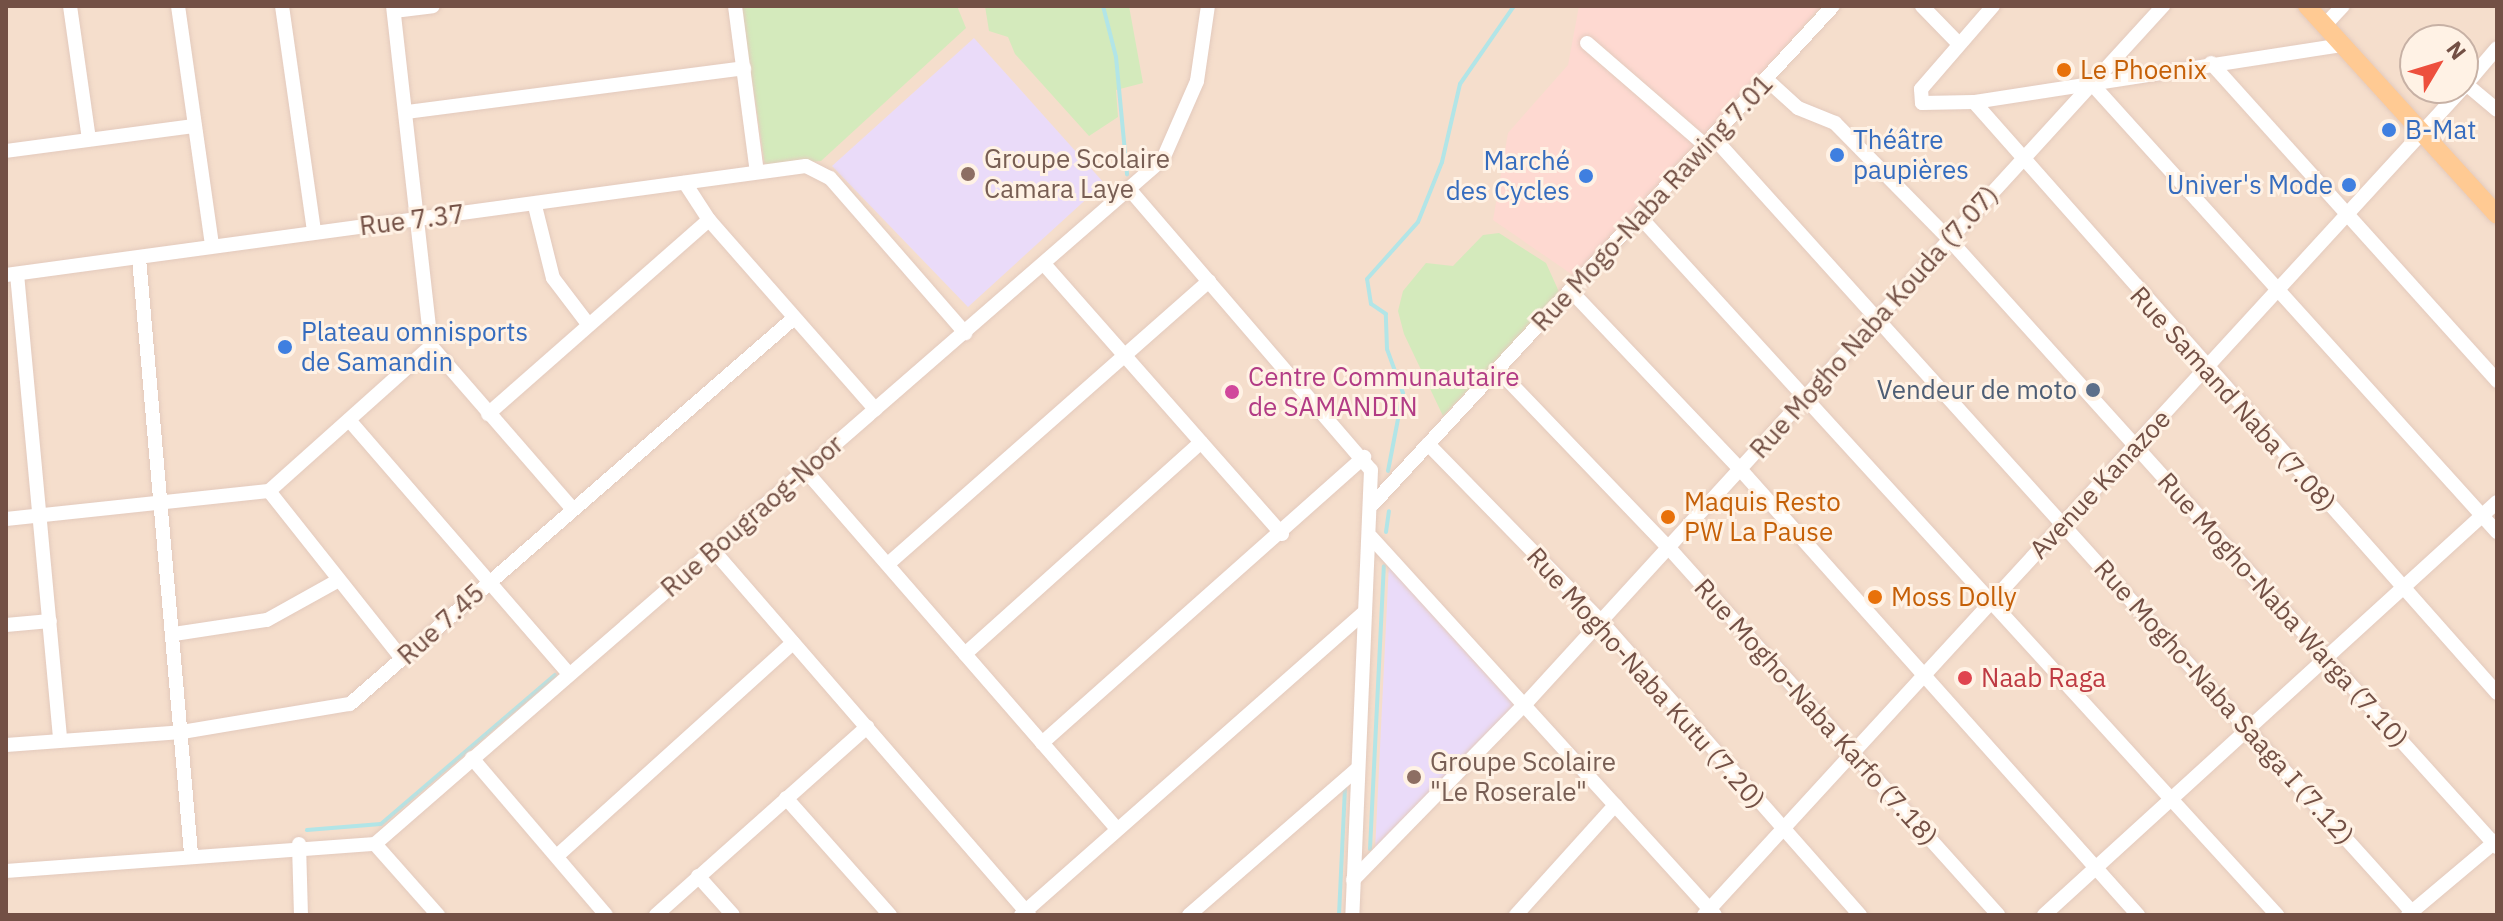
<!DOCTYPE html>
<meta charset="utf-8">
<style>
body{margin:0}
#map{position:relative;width:2503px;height:921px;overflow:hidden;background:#fdedde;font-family:"IBM Plex Sans",sans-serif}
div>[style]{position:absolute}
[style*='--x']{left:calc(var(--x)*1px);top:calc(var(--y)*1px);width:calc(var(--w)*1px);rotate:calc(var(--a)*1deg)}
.residential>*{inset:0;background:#f5decc}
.commercial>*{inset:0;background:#fed9d1}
.education>*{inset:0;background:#eadbf9}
.green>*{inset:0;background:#d4eabc}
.stream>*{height:4px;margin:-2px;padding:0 2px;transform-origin:2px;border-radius:2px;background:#b2e5e7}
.roads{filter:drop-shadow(0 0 2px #e3cabd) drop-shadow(0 0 2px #e3cabd)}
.minor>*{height:14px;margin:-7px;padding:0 7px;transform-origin:7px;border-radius:7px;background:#fff}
.major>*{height:18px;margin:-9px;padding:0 9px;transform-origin:9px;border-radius:9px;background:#ffca93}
.dots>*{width:22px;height:22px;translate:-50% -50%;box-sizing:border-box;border:4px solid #fff2e5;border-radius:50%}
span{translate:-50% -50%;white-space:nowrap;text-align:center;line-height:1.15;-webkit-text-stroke:6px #fff2e5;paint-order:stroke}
.food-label{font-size:26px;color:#c56008}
.left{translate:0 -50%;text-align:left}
.shop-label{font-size:26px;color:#366cbe}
.right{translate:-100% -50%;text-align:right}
.education-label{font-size:26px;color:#785e54}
.street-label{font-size:26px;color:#735045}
.hotel-label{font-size:26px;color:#b23c85}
.service-label{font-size:26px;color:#4e5e75}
.health-label{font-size:26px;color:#be3a42}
.frame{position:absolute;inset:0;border:8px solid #735045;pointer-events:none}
.north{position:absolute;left:2399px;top:24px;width:80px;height:80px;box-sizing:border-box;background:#fff2e5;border:2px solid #c7b1a5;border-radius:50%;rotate:52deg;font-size:22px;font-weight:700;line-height:32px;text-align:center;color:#735045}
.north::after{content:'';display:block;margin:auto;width:28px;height:36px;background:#ed4f3d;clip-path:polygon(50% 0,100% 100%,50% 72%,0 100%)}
</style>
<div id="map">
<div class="residential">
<div style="clip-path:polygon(evenodd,6px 6px,2497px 6px,2497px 915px,6px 915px,6px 6px,2415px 40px,2463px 40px,2463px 88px,2415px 88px,2415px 40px)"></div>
</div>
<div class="commercial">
<div style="clip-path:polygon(1579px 6px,1821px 6px,1580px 280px,1493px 220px,1508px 133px,1568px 65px)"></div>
</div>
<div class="education">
<div style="clip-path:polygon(974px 38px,1104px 183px,968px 307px,832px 166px)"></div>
<div style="clip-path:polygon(1389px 563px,1519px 702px,1375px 851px)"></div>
</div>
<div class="green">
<div style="clip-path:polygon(741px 6px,957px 6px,966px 28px,821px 161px,765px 166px)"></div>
<div style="clip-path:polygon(985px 6px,1129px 6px,1143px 83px,1116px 90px,1118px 117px,1089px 136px,1015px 54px,1008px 37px,989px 31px)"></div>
<div style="clip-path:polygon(1499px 233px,1546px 263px,1560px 294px,1443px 416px,1404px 334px,1398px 311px,1403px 291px,1426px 263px,1453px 266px,1483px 235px)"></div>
</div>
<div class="stream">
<div style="--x:1103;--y:6;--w:53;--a:75.7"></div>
<div style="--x:1116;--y:57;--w:118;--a:84.6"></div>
<div style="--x:1388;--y:471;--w:79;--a:-79.1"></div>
<div style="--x:1403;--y:393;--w:47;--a:-110"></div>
<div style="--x:1387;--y:349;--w:35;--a:-92"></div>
<div style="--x:1386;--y:314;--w:18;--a:-146"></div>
<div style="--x:1371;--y:304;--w:25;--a:-99"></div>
<div style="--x:1367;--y:279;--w:76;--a:-48.2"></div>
<div style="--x:1418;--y:222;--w:65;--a:-68.2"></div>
<div style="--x:1442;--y:162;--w:80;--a:-77"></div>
<div style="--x:1460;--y:84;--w:95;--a:-55.3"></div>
<div style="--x:1386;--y:532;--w:21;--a:-82"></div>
<div style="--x:307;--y:830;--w:74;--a:-4.6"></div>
<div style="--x:381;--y:824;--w:229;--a:-40.6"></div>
<div style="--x:1370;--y:849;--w:283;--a:-87.2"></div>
<div style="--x:1339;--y:915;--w:129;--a:-87.3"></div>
</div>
<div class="roads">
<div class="minor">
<div style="--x:70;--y:6;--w:134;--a:81.9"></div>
<div style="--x:178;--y:6;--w:241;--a:81.9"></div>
<div style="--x:282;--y:6;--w:228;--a:81.9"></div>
<div style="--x:393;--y:6;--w:342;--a:83.6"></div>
<div style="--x:431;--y:346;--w:213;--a:49"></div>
<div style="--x:735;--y:6;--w:167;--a:82.5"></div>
<div style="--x:1922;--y:6;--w:53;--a:45.8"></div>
<div style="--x:1993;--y:6;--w:110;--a:130.9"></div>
<div style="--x:1921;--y:89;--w:14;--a:86"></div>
<div style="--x:1922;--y:103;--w:52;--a:-1.1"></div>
<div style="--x:1974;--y:102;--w:373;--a:-8.8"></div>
<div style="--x:394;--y:11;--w:39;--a:-7"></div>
<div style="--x:2325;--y:25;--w:26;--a:-47"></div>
<div style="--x:1587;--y:43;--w:157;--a:40.9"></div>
<div style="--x:2211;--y:63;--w:428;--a:48"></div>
<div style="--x:1766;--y:79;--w:43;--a:42.2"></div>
<div style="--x:1798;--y:108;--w:40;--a:22"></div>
<div style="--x:1835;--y:123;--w:161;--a:45.5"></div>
<div style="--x:1948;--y:238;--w:820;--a:47.97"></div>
<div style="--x:2092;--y:84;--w:604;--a:47.89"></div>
<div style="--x:2466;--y:84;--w:40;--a:40"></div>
<div style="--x:2463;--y:88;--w:52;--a:-49.6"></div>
<div style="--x:1974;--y:102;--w:789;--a:48.49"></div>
<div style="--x:407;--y:112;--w:340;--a:-7.4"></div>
<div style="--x:1713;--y:137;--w:1044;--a:47.95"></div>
<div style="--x:6;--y:151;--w:190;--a:-7.6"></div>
<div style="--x:685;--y:183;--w:44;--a:57"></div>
<div style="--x:709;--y:220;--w:252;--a:48.7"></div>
<div style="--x:1130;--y:190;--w:369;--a:49.3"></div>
<div style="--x:1371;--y:470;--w:445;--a:92.4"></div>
<div style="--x:535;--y:206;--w:74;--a:76"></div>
<div style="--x:553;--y:278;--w:58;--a:52.7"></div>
<div style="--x:1641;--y:218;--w:944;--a:47.62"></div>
<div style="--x:139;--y:258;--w:597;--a:85.01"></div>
<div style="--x:1044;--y:264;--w:360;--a:48.6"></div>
<div style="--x:17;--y:274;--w:468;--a:84.7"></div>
<div style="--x:6;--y:275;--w:807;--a:-7.76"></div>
<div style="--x:806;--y:166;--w:27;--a:27"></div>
<div style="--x:830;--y:178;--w:206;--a:48.9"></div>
<div style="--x:1570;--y:290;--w:247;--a:46.5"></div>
<div style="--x:1740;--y:469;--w:598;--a:48.26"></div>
<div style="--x:1499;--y:371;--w:245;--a:46.2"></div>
<div style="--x:1669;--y:548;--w:493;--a:48.1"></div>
<div style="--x:488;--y:414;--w:294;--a:-41.3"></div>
<div style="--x:349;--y:420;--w:336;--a:49.1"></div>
<div style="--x:1428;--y:444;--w:245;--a:45.7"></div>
<div style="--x:1599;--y:619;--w:395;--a:48.6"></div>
<div style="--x:805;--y:470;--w:476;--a:49"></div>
<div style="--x:269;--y:491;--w:214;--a:51.6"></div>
<div style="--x:1372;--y:505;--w:679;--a:-47.27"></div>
<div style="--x:6;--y:519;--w:264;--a:-6.1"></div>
<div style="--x:269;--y:491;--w:217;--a:-41.8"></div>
<div style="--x:1371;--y:537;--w:511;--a:47.7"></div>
<div style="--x:713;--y:550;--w:483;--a:49.1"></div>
<div style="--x:888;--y:564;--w:428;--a:-41.4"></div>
<div style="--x:6;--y:625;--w:44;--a:-5.2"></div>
<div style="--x:174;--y:634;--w:94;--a:-8.6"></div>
<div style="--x:267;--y:620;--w:80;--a:-29.1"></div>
<div style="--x:965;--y:654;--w:317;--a:-41.9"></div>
<div style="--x:1042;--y:743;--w:431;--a:-41.6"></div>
<div style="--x:6;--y:745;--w:176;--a:-4.2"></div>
<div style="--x:182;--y:732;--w:170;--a:-9.5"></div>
<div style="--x:350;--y:704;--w:588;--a:-41"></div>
<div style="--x:472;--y:758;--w:206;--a:49.5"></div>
<div style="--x:786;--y:798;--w:157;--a:48.4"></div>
<div style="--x:299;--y:844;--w:71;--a:88.4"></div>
<div style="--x:375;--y:844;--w:1044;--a:-41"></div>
<div style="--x:1163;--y:159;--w:85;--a:-66.4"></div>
<div style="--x:1197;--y:81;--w:76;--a:-81.7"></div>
<div style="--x:375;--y:844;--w:95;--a:48.4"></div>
<div style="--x:557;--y:856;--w:318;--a:-42.1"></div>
<div style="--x:6;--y:871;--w:370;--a:-4.2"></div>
<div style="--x:698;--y:876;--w:52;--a:48.1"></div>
<div style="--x:1353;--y:880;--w:249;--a:-45.7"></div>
<div style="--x:1527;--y:702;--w:943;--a:-47.58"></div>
<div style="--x:656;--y:915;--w:283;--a:-41.7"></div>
<div style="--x:1021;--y:915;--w:455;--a:-41.4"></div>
<div style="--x:1189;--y:915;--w:223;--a:-41"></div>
<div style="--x:1516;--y:915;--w:148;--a:-48"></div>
<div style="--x:1704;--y:915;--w:1123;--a:-47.46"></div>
<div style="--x:2044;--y:915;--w:613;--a:-42.36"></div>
<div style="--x:2408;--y:915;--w:116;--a:-40.1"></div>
</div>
<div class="major">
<div style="--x:2307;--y:6;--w:282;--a:47.7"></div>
</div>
</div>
<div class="dots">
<div style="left:2064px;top:70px;background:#e8710a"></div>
<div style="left:2389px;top:130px;background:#3f7fe0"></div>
<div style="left:1837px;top:155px;background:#3f7fe0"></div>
<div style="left:968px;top:174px;background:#8d6e63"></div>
<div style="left:1586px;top:176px;background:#3f7fe0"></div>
<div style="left:2349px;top:185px;background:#3f7fe0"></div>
<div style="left:285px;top:347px;background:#3f7fe0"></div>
<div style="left:2093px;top:390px;background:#5c6f8a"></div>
<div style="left:1232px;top:392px;background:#d1479c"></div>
<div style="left:1668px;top:517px;background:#e8710a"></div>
<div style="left:1875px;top:597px;background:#e8710a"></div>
<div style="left:1965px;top:678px;background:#e0444e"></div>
<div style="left:1414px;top:777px;background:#8d6e63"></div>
</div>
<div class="food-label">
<span class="left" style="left:2080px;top:70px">Le Phoenix</span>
<span class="left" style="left:1684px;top:517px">Maquis Resto<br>PW La Pause</span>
<span class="left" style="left:1891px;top:597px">Moss Dolly</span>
</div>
<div class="shop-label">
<span class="left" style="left:2405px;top:130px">B-Mat</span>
<span class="left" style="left:1853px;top:155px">Théâtre<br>paupières</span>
<span class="right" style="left:1570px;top:176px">Marché<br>des Cycles</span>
<span class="right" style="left:2333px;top:185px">Univer's Mode</span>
<span class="left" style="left:301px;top:347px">Plateau omnisports<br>de Samandin</span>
</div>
<div class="education-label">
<span class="left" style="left:984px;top:174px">Groupe Scolaire<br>Camara Laye</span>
<span class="left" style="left:1430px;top:777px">Groupe Scolaire<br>"Le Roserale"</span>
</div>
<div class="street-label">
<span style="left:1652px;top:203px;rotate:-47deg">Rue Mogo-Naba Rawing 7.01</span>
<span style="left:412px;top:220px;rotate:-7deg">Rue 7.37</span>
<span style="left:1874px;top:322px;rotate:-48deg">Rue Mogho Naba Kouda (7.07)</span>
<span style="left:2233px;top:399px;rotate:48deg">Rue Samand Naba (7.08)</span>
<span style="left:2100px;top:484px;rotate:-47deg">Avenue Kanazoe</span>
<span style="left:752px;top:516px;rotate:-41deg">Rue Bougraog-Noor</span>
<span style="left:2283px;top:610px;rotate:48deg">Rue Mogho-Naba Warga (7.10)</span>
<span style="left:441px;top:624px;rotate:-42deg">Rue 7.45</span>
<span style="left:1646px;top:678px;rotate:48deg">Rue Mogho-Naba Kutu (7.20)</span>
<span style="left:2224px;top:702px;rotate:48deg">Rue Mogho-Naba Saaga I (7.12)</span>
<span style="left:1816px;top:712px;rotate:48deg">Rue Mogho-Naba Karfo (7.18)</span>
</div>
<div class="hotel-label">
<span class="left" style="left:1248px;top:392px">Centre Communautaire<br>de SAMANDIN</span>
</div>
<div class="service-label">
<span class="right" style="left:2077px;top:390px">Vendeur de moto</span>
</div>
<div class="health-label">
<span class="left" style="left:1981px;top:678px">Naab Raga</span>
</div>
<div class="frame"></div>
<div class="north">N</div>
</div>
